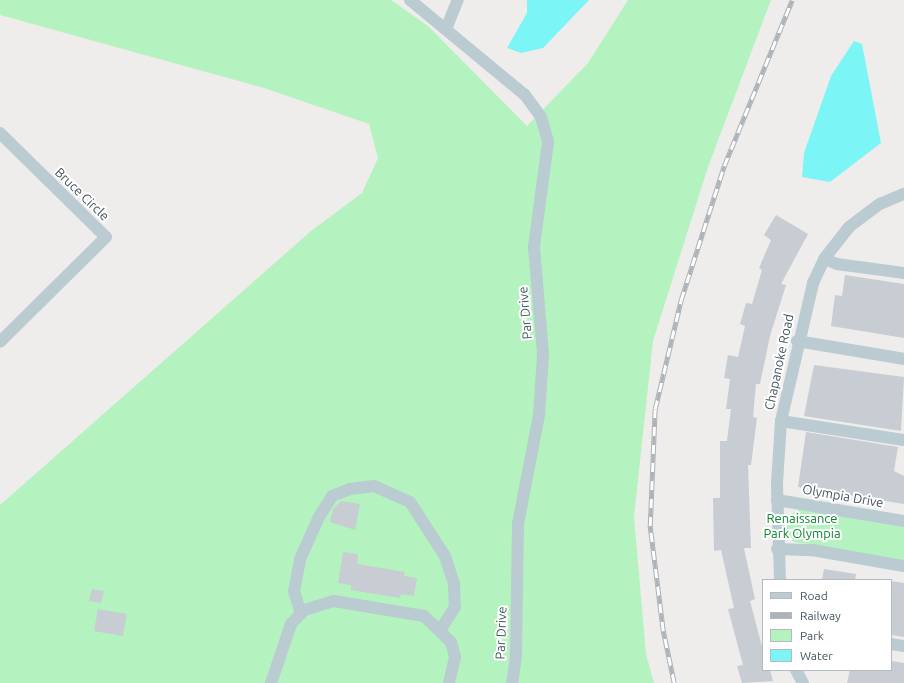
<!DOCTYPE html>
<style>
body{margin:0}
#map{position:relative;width:904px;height:683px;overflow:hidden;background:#efecec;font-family:Ubuntu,sans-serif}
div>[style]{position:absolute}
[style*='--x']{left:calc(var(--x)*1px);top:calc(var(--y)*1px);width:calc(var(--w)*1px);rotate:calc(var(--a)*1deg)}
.green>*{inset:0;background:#b4f3bf}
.water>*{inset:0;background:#7bf5f6}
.building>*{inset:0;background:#c7cdd2}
.minor>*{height:12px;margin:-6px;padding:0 6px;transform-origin:6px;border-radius:6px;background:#bacbd1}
.rail>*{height:4.5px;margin-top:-2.25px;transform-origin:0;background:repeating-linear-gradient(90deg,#fff 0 9px,#adb3b8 0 18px);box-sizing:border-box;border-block:1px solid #adb3b8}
span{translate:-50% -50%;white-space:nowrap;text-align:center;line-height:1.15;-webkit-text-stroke:4px #fff;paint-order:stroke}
.street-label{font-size:13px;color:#42555c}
.park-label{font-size:13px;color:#0c8430}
.legend{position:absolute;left:762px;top:579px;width:130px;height:92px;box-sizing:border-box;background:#fff;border:1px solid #b3bbbe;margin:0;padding:5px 7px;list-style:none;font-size:12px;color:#42555c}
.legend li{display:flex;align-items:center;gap:8px;height:20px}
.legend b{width:20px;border:1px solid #b3bbbe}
</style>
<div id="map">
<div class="green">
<div style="clip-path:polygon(0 0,391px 0,428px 26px,527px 126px,588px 63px,628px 0,771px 0,708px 167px,653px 341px,634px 517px,646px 654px,654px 683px,0 683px,0 505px,311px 231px,362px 193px,378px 158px,369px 124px,264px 88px,0 15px)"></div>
<div style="clip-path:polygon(800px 509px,904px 527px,904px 560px,794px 542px,785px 534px,784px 524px,786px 517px)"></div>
</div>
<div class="water">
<div style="clip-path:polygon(527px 0,589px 0,543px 48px,521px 53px,507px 48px,527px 13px)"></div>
<div style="clip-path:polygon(854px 41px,862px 44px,881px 143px,830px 182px,802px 177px,804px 153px,831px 76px)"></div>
</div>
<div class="building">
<div style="clip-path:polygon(776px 215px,808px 234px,781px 284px,786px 285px,770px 336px,760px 384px,756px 384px,753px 417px,757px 418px,751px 465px,748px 465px,751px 548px,744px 548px,755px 599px,750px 601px,763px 650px,763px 670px,770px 670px,773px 681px,742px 683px,737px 666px,743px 665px,728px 609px,734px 608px,721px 550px,714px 551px,713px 498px,720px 498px,720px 441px,727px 441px,731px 409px,726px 409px,730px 379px,724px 378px,728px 355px,738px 357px,745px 326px,740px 324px,746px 303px,752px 304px,762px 270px,759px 268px,771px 240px,764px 235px)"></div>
<div style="clip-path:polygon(845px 275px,904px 284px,904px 338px,831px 326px,835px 295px,842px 296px)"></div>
<div style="clip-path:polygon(814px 365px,904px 377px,901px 431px,804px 416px)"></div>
<div style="clip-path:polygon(806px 432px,898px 447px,894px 471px,904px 476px,904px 504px,798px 487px)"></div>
<div style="clip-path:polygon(341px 501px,360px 504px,355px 530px,330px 522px,333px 509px)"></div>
<div style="clip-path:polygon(343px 552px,358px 554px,357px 564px,405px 572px,404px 576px,417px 578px,414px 596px,401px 594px,400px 598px,351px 590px,351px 585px,338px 583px)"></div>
<div style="clip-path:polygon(824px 569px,856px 574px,855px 580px,822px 580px)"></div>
<div style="clip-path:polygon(891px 581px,904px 583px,904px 637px,891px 635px)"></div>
<div style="clip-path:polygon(92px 589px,104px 591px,101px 603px,89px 601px)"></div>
<div style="clip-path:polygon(98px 609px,127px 614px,123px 636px,94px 631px)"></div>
<div style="clip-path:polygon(892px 661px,904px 663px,904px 683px,847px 683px,850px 670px,891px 670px)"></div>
</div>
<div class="minor">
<div style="--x:410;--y:0;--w:149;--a:39.6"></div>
<div style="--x:525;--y:95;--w:27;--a:54"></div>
<div style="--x:541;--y:117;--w:26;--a:74"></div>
<div style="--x:548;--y:142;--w:106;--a:97.6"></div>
<div style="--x:534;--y:247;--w:108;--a:85.2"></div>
<div style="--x:543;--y:355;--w:60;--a:93.8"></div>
<div style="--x:539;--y:415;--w:111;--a:100.9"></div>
<div style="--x:518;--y:524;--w:132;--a:90.9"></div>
<div style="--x:516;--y:656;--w:27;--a:98"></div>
<div style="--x:446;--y:29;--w:31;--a:-68"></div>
<div style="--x:0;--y:133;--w:148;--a:44.5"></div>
<div style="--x:106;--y:237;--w:149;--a:135.3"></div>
<div style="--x:824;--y:259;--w:14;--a:21"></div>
<div style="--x:837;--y:264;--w:68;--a:7.7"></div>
<div style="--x:797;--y:341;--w:109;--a:9.5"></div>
<div style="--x:781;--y:421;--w:124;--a:8.8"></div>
<div style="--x:777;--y:500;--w:129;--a:9.4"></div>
<div style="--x:777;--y:549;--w:35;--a:2"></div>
<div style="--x:812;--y:550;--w:93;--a:9.9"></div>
<div style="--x:780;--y:580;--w:97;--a:-91.8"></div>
<div style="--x:777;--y:483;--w:62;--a:-86.3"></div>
<div style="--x:781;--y:421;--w:142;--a:-76.9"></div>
<div style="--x:813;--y:283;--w:26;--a:-65"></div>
<div style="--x:824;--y:259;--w:41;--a:-52"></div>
<div style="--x:849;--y:227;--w:39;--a:-37"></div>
<div style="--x:880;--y:204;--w:26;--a:-23"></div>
<div style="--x:301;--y:614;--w:24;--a:-107"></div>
<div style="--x:294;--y:591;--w:33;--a:-79"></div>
<div style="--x:300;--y:559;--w:46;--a:-65.7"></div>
<div style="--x:319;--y:517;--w:25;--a:-58"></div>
<div style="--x:332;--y:496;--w:19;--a:-21"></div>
<div style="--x:350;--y:489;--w:24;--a:-7"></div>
<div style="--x:374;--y:486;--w:39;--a:24"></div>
<div style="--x:410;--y:502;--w:64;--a:57.1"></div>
<div style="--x:445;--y:556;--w:29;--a:72"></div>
<div style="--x:454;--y:584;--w:23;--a:88"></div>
<div style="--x:455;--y:607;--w:27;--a:123"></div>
<div style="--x:891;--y:644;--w:13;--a:9"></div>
<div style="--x:796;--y:670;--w:15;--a:62"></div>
<div style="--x:271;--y:683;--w:62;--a:-71.3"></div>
<div style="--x:291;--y:624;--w:19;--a:-47"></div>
<div style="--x:304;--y:610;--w:31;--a:-17"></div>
<div style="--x:334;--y:601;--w:91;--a:9.5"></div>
<div style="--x:424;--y:616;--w:37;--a:44"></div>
<div style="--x:451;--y:642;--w:16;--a:75"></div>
<div style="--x:455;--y:657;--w:27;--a:103"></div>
</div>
<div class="rail">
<div style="--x:674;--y:683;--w:53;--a:-101.9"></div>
<div style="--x:663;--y:631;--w:106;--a:-97.1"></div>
<div style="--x:650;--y:526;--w:117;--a:-87.6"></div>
<div style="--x:655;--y:409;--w:112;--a:-76.6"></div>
<div style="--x:681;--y:300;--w:141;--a:-72.2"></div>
<div style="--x:724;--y:166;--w:179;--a:-67.7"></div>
</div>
<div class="street-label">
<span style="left:82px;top:194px;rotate:44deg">Bruce Circle</span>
<span style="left:525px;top:313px;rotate:-95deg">Par Drive</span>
<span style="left:779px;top:362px;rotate:-78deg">Chapanoke Road</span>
<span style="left:843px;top:496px;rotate:10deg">Olympia Drive</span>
<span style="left:501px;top:633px;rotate:-88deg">Par Drive</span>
</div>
<div class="park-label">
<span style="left:802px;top:526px">Renaissance<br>Park Olympia</span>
</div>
<ul class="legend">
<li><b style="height:5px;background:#bacbd1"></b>Road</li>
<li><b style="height:5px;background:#adb3b8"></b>Railway</li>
<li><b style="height:11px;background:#b4f3bf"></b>Park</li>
<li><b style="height:11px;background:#7bf5f6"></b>Water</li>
</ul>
</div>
